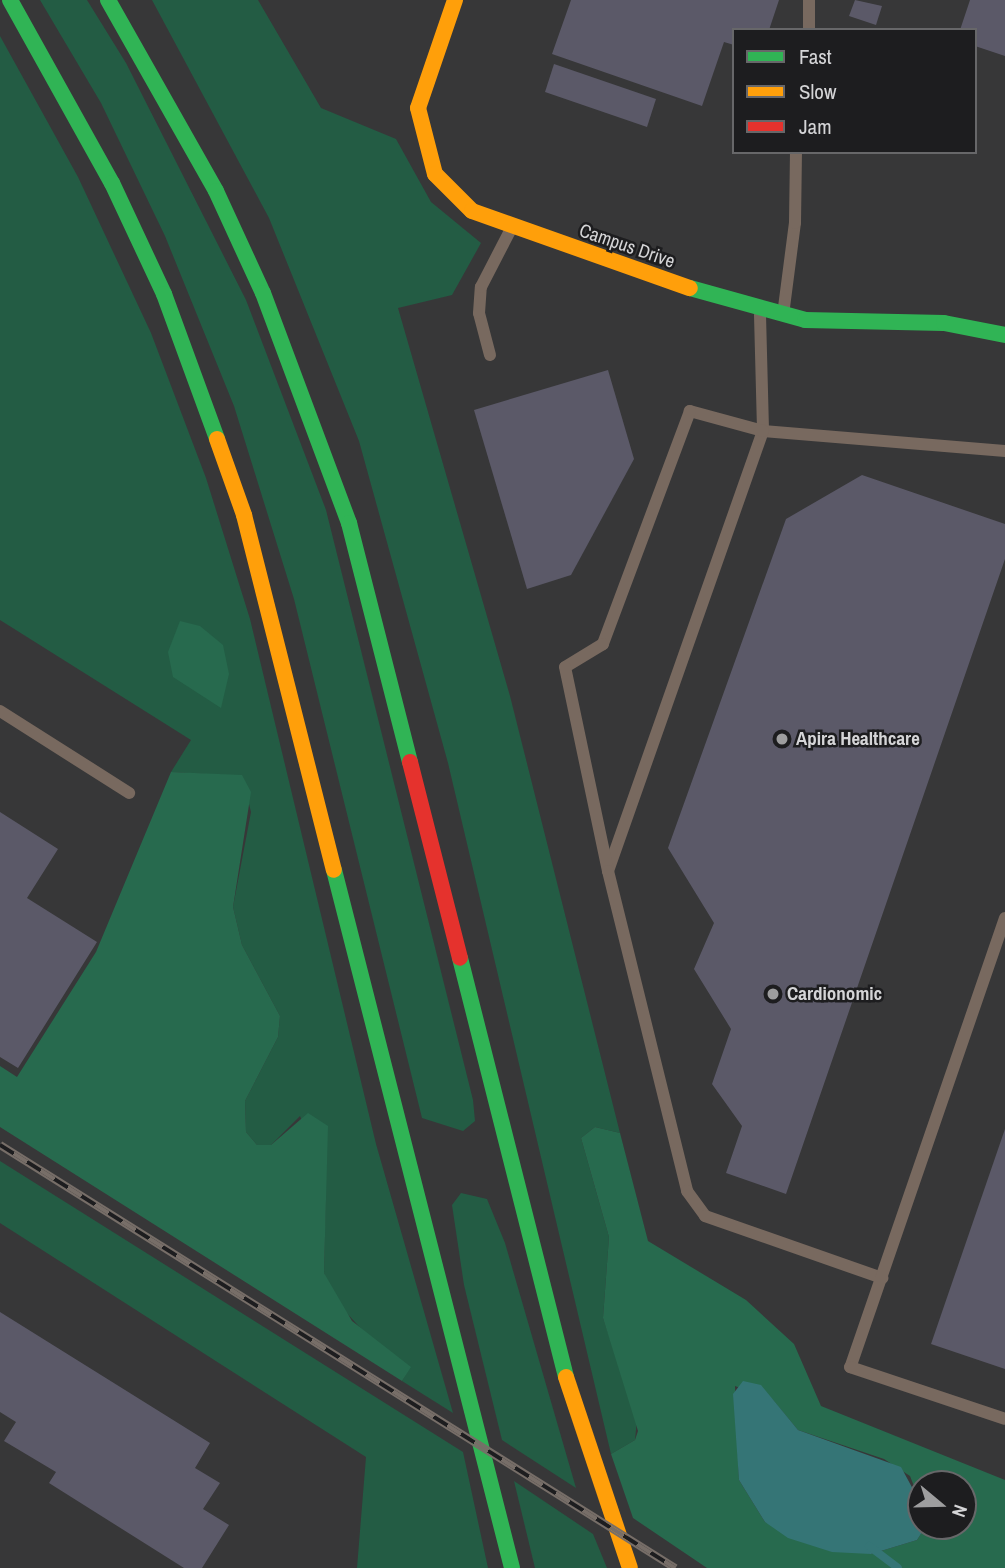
<!DOCTYPE html>
<style>
body{margin:0}
#map{position:relative;width:1005px;height:1568px;overflow:hidden;background:#373738;font-family:"Archivo Narrow",sans-serif}
div>[style]{position:absolute}
[style*='--x']{left:calc(var(--x)*1px);top:calc(var(--y)*1px);width:calc(var(--w)*1px);rotate:calc(var(--a)*1deg)}
.green>*{inset:0;background:#235c44}
.forest>*{inset:0;background:#276a4e}
.water>*{inset:0;background:#357576}
.stream>*{height:8px;margin:-4px;padding:0 4px;transform-origin:4px;border-radius:4px;background:#357576}
.building>*{inset:0;background:#5b5968}
.lane>*{height:12px;margin:-6px;padding:0 6px;transform-origin:6px;border-radius:6px;background:#78695f}
.fast>*{height:16px;margin:-8px;padding:0 8px;transform-origin:8px;border-radius:8px;background:#30b455}
.slow>*{height:16px;margin:-8px;padding:0 8px;transform-origin:8px;border-radius:8px;background:#ff9f0a}
.jam>*{height:16px;margin:-8px;padding:0 8px;transform-origin:8px;border-radius:8px;background:#e5322d}
.rail>*{height:8px;margin-top:-4px;transform-origin:0;background:repeating-linear-gradient(90deg,#1d1d1f 0 16px,#776e68 0 32px);box-sizing:border-box;border-block:2px solid #776e68}
.dots>*{width:19px;height:19px;translate:-50% -50%;box-sizing:border-box;border:4px solid #1d1d1f;border-radius:50%}
span{translate:-50% -50%;white-space:nowrap;text-align:center;line-height:1.15;-webkit-text-stroke:5px #1d1d1f;paint-order:stroke}
.street-label{font-size:19px;color:#d5d5d7}
.poi-label{font-size:19px;color:#d5d5d7;font-weight:700}
.left{translate:0 -50%;text-align:left}
.legend{position:absolute;left:732px;top:28px;width:245px;height:126px;box-sizing:border-box;background:#1d1d1f;border:2px solid #676769;margin:0;padding:9px 12px;list-style:none;font-size:21px;color:#d5d5d7}
.legend li{display:flex;align-items:center;gap:14px;height:35px}
.legend b{width:35px;border:2px solid #676769}
.north{position:absolute;left:907px;top:1470px;width:70px;height:70px;box-sizing:border-box;background:#1d1d1f;border:2px solid #676769;border-radius:50%;rotate:109deg;font-size:19px;font-weight:700;line-height:28px;text-align:center;color:#d5d5d7}
.north::after{content:'';display:block;margin:auto;width:24px;height:32px;background:#9e9e9f;clip-path:polygon(50% 0,100% 100%,50% 72%,0 100%)}
</style>
<div id="map">
<div class="green">
<div style="clip-path:polygon(40px 0,87px 0,126px 63px,246px 300px,326px 510px,473px 1100px,475px 1121px,463px 1131px,422px 1118px,294px 599px,234px 406px,165px 236px,101px 103px)"></div>
<div style="clip-path:polygon(152px 0,258px 0,321px 108px,396px 139px,431px 202px,481px 243px,452px 295px,398px 308px,510px 696px,620px 1133px,595px 1127px,581px 1138px,609px 1237px,603px 1318px,637px 1419px,635px 1440px,611px 1454px,448px 763px,359px 441px,269px 218px)"></div>
<div style="clip-path:polygon(0 36px,78px 177px,151px 333px,206px 478px,250px 619px,376px 1144px,453px 1413px,402px 1381px,410px 1367px,365px 1333px,334px 1299px,324px 1273px,326px 1181px,300px 1116px,271px 1145px,257px 1145px,246px 1132px,245px 1101px,278px 1037px,280px 1016px,242px 945px,233px 907px,251px 812px,242px 776px,171px 772px,191px 740px,0 620px)"></div>
<div style="clip-path:polygon(0 1161px,463px 1452px,488px 1568px,357px 1568px,366px 1457px,0 1223px)"></div>
<div style="clip-path:polygon(461px 1193px,487px 1199px,505px 1243px,576px 1488px,502px 1440px,464px 1285px,452px 1205px)"></div>
<div style="clip-path:polygon(514px 1481px,593px 1534px,607px 1568px,535px 1568px)"></div>
</div>
<div class="forest">
<div style="clip-path:polygon(180px 621px,200px 626px,223px 645px,229px 674px,221px 708px,173px 677px,168px 652px)"></div>
<div style="clip-path:polygon(171px 772px,242px 775px,251px 792px,233px 907px,242px 945px,280px 1016px,278px 1037px,245px 1101px,246px 1132px,257px 1145px,271px 1145px,308px 1113px,328px 1126px,324px 1273px,352px 1321px,411px 1367px,402px 1381px,0 1127px,0 1066px,17px 1077px,96px 952px)"></div>
<div style="clip-path:polygon(evenodd,595px 1127px,620px 1133px,648px 1241px,746px 1300px,794px 1344px,821px 1406px,1005px 1480px,1005px 1568px,707px 1568px,633px 1518px,611px 1454px,635px 1440px,638px 1431px,603px 1318px,609px 1237px,581px 1138px,595px 1127px,735px 1386px,773px 1400px,798px 1430px,884px 1459px,910px 1476px,921px 1504px,921px 1484px,963px 1484px,963px 1526px,926px 1526px,917px 1540px,871px 1554px,765px 1522px,739px 1480px,735px 1386px)"></div>
</div>
<div class="water">
<div style="clip-path:polygon(743px 1381px,761px 1385px,798px 1430px,901px 1467px,921px 1504px,926px 1526px,917px 1540px,871px 1554px,832px 1552px,788px 1538px,765px 1522px,739px 1480px,733px 1394px)"></div>
</div>
<div class="stream">
<div style="--x:869;--y:1546;--w:36;--a:37"></div>
</div>
<div class="building">
<div style="clip-path:polygon(571px 0,779px 0,769px 30px,734px 30px,734px 45px,724px 42px,702px 106px,552px 54px)"></div>
<div style="clip-path:polygon(855px 0,882px 6px,876px 25px,849px 16px)"></div>
<div style="clip-path:polygon(970px 0,1005px 0,1005px 56px,975px 46px,975px 30px,960px 30px)"></div>
<div style="clip-path:polygon(554px 64px,656px 99px,647px 127px,545px 92px)"></div>
<div style="clip-path:polygon(608px 370px,634px 459px,571px 575px,527px 589px,474px 410px)"></div>
<div style="clip-path:polygon(862px 475px,1005px 524px,1005px 559px,786px 1194px,726px 1173px,742px 1126px,712px 1084px,731px 1029px,694px 969px,714px 923px,668px 848px,786px 519px)"></div>
<div style="clip-path:polygon(0 812px,58px 849px,27px 898px,97px 942px,18px 1068px,0 1057px)"></div>
<div style="clip-path:polygon(1005px 1129px,1005px 1369px,931px 1344px)"></div>
<div style="clip-path:polygon(0 1312px,210px 1443px,195px 1468px,220px 1483px,203px 1509px,229px 1525px,202px 1568px,184px 1568px,49px 1483px,56px 1472px,4px 1441px,16px 1422px,0 1412px)"></div>
</div>
<div class="lane">
<div style="--x:809;--y:30;--w:30;--a:-90"></div>
<div style="--x:760;--y:315;--w:116;--a:88.5"></div>
<div style="--x:763;--y:431;--w:243;--a:4.7"></div>
<div style="--x:783;--y:315;--w:93;--a:-82.6"></div>
<div style="--x:795;--y:223;--w:71;--a:-89.2"></div>
<div style="--x:490;--y:355;--w:43;--a:-104.7"></div>
<div style="--x:479;--y:313;--w:26;--a:-86"></div>
<div style="--x:481;--y:287;--w:65;--a:-62.7"></div>
<div style="--x:0;--y:711;--w:153;--a:32.4"></div>
<div style="--x:608;--y:871;--w:467;--a:-70.6"></div>
<div style="--x:763;--y:431;--w:76;--a:-164.7"></div>
<div style="--x:690;--y:411;--w:249;--a:110.5"></div>
<div style="--x:603;--y:644;--w:44;--a:148.8"></div>
<div style="--x:565;--y:667;--w:208;--a:78.1"></div>
<div style="--x:608;--y:871;--w:330;--a:76.1"></div>
<div style="--x:687;--y:1191;--w:31;--a:54"></div>
<div style="--x:705;--y:1216;--w:188;--a:19.3"></div>
<div style="--x:1005;--y:918;--w:475;--a:109"></div>
<div style="--x:850;--y:1367;--w:163;--a:18.5"></div>
</div>
<div class="fast">
<div style="--x:10;--y:0;--w:210;--a:60.9"></div>
<div style="--x:112;--y:183;--w:123;--a:64.9"></div>
<div style="--x:164;--y:294;--w:154;--a:69.9"></div>
<div style="--x:108;--y:0;--w:219;--a:60.5"></div>
<div style="--x:216;--y:191;--w:112;--a:65.3"></div>
<div style="--x:263;--y:293;--w:246;--a:69.5"></div>
<div style="--x:349;--y:523;--w:247;--a:75.7"></div>
<div style="--x:690;--y:288;--w:119;--a:15.5"></div>
<div style="--x:805;--y:320;--w:139;--a:1.2"></div>
<div style="--x:944;--y:323;--w:62;--a:11.1"></div>
<div style="--x:334;--y:870;--w:720;--a:75.69"></div>
<div style="--x:460;--y:958;--w:432;--a:75.8"></div>
</div>
<div class="slow">
<div style="--x:455;--y:0;--w:114;--a:108.9"></div>
<div style="--x:418;--y:108;--w:68;--a:75.6"></div>
<div style="--x:435;--y:174;--w:52;--a:45"></div>
<div style="--x:472;--y:211;--w:231;--a:19.5"></div>
<div style="--x:217;--y:439;--w:81;--a:70.4"></div>
<div style="--x:244;--y:515;--w:366;--a:75.8"></div>
<div style="--x:566;--y:1377;--w:201;--a:71.5"></div>
</div>
<div class="jam">
<div style="--x:410;--y:762;--w:202;--a:75.7"></div>
</div>
<div class="rail">
<div style="--x:0;--y:1145;--w:797;--a:32.07"></div>
</div>
<div class="dots">
<div style="left:782px;top:739px;background:#9e9e9f"></div>
<div style="left:773px;top:994px;background:#9e9e9f"></div>
</div>
<div class="street-label">
<span style="left:627px;top:246px;rotate:19deg">Campus Drive</span>
</div>
<div class="poi-label">
<span class="left" style="left:796px;top:739px">Apira Healthcare</span>
<span class="left" style="left:787px;top:994px">Cardionomic</span>
</div>
<ul class="legend">
<li><b style="height:9px;background:#30b455"></b>Fast</li>
<li><b style="height:9px;background:#ff9f0a"></b>Slow</li>
<li><b style="height:9px;background:#e5322d"></b>Jam</li>
</ul>
<div class="north">N</div>
</div>
